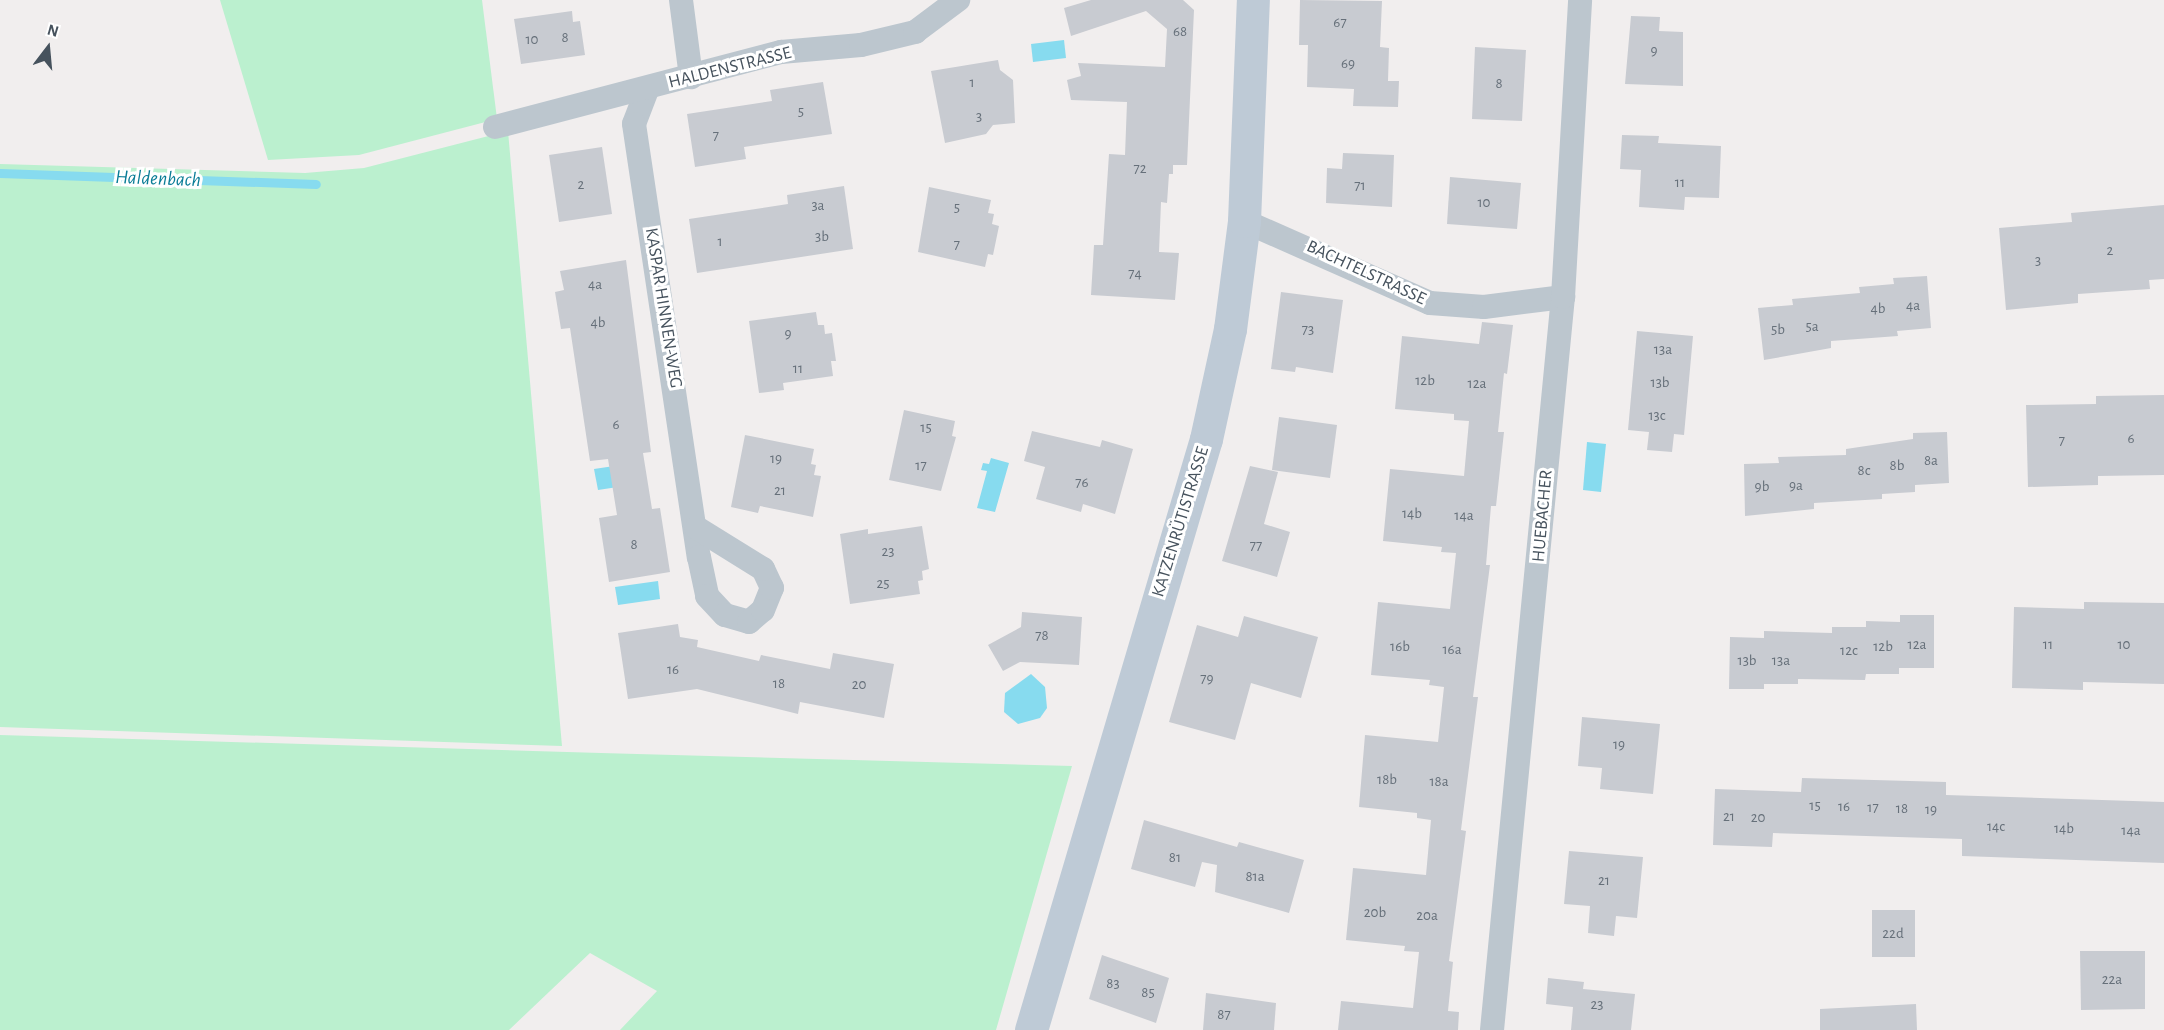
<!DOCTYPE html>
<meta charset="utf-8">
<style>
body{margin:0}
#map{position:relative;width:2164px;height:1030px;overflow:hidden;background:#f1eeee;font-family:"Alegreya Sans",sans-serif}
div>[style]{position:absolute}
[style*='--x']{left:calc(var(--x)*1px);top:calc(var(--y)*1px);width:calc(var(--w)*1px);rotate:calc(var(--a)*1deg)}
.green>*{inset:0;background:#bbf0cf}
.water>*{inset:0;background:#87dbef}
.stream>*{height:9px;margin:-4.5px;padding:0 4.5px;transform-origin:4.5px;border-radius:4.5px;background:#87dbef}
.building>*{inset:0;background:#c8cbd1}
.street>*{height:24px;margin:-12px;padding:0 12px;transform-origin:12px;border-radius:12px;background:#bcc6ce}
.secondary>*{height:33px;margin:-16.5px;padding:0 16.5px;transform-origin:16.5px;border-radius:16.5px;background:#becad6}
span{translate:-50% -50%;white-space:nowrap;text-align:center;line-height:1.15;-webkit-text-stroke:6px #fff;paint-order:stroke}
.number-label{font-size:15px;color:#66707a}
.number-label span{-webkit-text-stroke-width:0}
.street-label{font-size:18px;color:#46525d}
.water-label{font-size:20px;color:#097c96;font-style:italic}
.north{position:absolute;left:18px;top:18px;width:60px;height:60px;-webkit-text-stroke:4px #fff;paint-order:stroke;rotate:16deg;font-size:16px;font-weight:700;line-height:24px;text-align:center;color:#46525d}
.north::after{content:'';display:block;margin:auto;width:21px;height:27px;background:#46525d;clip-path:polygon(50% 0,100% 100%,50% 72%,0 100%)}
</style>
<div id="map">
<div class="green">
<div style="clip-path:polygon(220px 0,482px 0,497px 119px,359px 155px,268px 160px)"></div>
<div style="clip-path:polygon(508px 131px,562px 746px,0 727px,0 164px,305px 173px,364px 168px)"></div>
<div style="clip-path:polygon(0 735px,601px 753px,1072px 766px,996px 1030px,620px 1030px,657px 991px,590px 953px,509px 1030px,0 1030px)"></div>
</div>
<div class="water">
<div style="clip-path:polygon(1064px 40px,1066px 58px,1033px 62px,1031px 44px)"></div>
<div style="clip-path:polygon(1587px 442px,1606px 444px,1601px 492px,1583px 490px)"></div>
<div style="clip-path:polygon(991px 458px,1009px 463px,995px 512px,977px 508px,987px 471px,981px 470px,983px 463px,989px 464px)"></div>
<div style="clip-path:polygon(641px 462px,644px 483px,598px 490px,594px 469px)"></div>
<div style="clip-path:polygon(658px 581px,660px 599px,618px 605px,615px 587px)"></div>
<div style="clip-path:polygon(1031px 674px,1045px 687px,1047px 708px,1040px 718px,1018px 724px,1004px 712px,1005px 693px)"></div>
</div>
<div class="stream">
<div style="--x:0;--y:173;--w:316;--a:2"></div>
</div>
<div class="building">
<div style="clip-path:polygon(1091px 0,1183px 0,1194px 10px,1187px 165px,1173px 165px,1173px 174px,1169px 174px,1167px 203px,1161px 202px,1159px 252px,1179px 253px,1175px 300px,1091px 295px,1094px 245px,1103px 245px,1109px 154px,1125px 155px,1127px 102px,1071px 100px,1067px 80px,1081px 76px,1078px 63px,1165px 67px,1167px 29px,1146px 11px,1071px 36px,1064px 8px)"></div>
<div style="clip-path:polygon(1300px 0,1382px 1px,1380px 47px,1389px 48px,1388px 81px,1399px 81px,1398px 107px,1353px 106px,1354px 89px,1307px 87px,1308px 45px,1299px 45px)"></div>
<div style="clip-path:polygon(572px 11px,573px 22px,580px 21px,585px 55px,521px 64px,514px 19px)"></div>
<div style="clip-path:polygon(1631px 16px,1660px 17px,1659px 31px,1683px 32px,1683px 86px,1625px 84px)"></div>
<div style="clip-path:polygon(1475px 47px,1526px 50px,1522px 121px,1472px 119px)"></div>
<div style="clip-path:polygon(998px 60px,1000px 70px,1013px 80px,1015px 123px,993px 125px,986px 134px,945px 143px,931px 71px)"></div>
<div style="clip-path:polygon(823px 82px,832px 134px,744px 147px,746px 159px,695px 167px,687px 114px,772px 101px,770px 90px)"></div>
<div style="clip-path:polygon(1622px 135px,1659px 136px,1658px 143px,1721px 146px,1719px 198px,1685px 197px,1684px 210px,1639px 207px,1641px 170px,1620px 169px)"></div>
<div style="clip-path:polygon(602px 147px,612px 214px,559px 222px,549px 155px)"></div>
<div style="clip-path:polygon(1343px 153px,1394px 155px,1392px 207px,1326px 203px,1327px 168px,1342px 169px)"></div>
<div style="clip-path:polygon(1450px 177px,1521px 183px,1517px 229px,1447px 224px)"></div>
<div style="clip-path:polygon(844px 186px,853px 249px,697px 273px,689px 219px,788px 204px,787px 195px)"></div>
<div style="clip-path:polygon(929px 187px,991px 200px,988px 213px,994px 214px,992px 224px,999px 226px,993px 255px,988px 254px,985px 267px,918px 252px)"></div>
<div style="clip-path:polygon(2164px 205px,2164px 279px,2149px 280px,2150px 289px,2078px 294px,2078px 303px,2006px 310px,1999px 228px,2072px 222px,2071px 213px)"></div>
<div style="clip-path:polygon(626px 260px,651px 452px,643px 453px,652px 509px,660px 508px,670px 572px,609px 582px,599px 518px,617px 515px,608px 459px,590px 461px,570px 328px,561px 329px,555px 292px,564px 290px,560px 271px)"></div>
<div style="clip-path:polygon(1927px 276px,1931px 328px,1897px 331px,1898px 336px,1831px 341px,1831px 348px,1764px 360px,1758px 308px,1793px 305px,1792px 299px,1860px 293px,1859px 287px,1894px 284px,1893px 278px)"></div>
<div style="clip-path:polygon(1281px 292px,1343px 300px,1333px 373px,1296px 367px,1295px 372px,1271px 369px)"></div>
<div style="clip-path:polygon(816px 312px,818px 325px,824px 325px,825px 334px,832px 333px,836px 361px,831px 361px,833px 376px,783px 383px,784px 390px,759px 393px,749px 321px)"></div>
<div style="clip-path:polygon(1482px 322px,1513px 325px,1507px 374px,1504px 373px,1498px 432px,1504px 432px,1496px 506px,1491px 506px,1486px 565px,1490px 565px,1473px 697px,1478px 697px,1461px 830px,1466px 831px,1449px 961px,1453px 962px,1448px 1011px,1459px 1012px,1458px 1030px,1338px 1030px,1341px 1001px,1413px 1008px,1419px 952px,1404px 951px,1405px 946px,1346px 940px,1353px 868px,1426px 875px,1431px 820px,1417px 818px,1417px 813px,1359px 807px,1365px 735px,1438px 742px,1444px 687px,1429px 685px,1430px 680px,1371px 675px,1378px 602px,1450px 609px,1456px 553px,1441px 552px,1442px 547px,1383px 541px,1390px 469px,1464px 476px,1469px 421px,1454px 420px,1454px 414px,1395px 409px,1402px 336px,1479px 344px)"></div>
<div style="clip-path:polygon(1637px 331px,1693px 336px,1684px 435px,1674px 434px,1672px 452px,1647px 450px,1649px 432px,1628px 430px)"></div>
<div style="clip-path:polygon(2164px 395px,2164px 475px,2098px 476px,2098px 485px,2028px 487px,2026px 405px,2096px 404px,2096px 396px)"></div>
<div style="clip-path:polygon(904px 410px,955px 421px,952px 436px,956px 437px,941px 491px,889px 480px)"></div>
<div style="clip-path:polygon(1279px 417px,1337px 425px,1330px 478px,1272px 470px)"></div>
<div style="clip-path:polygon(1032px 431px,1100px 447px,1102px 440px,1133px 449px,1115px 514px,1083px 504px,1081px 512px,1036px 499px,1045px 467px,1024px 461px)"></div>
<div style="clip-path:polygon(1947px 432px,1949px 483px,1915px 485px,1915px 492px,1882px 494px,1882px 499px,1814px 503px,1814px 509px,1745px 516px,1744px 464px,1779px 463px,1778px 457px,1846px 455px,1846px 449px,1913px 439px,1913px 433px)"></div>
<div style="clip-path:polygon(745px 435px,814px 449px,811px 464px,816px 465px,814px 475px,821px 476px,813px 517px,760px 506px,758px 513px,731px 507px)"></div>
<div style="clip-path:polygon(1250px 466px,1278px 472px,1264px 524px,1290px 532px,1277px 577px,1222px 561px)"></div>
<div style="clip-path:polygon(922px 526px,929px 569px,922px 571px,923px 580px,918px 581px,920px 594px,850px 604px,840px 534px,868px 529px,868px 534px)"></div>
<div style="clip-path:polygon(2084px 602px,2164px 603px,2164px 684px,2083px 682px,2083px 690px,2012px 688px,2014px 607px,2084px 609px)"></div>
<div style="clip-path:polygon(1022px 612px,1082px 617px,1079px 665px,1020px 662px,1003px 671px,988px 645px,1021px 627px)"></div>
<div style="clip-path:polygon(1900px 615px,1934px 615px,1934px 668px,1899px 668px,1899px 674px,1866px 674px,1865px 680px,1798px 679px,1798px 684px,1764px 684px,1764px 689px,1729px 689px,1730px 637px,1764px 638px,1764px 631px,1832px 633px,1832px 627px,1866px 627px,1866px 621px,1900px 622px)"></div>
<div style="clip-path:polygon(1244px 616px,1318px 637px,1301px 698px,1251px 683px,1235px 740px,1169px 722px,1197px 625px,1238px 637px)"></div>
<div style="clip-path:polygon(678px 624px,680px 637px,698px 640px,697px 647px,759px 661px,761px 655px,830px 669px,833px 653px,894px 664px,884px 718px,800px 702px,798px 714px,697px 689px,628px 699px,618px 633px)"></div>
<div style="clip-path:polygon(1582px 717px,1660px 724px,1653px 794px,1600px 789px,1602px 768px,1578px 766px)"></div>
<div style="clip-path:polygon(1802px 778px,1946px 782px,1946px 795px,2164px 802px,2164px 863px,1962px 856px,1962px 839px,1773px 833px,1772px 847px,1713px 845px,1715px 789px,1801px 792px)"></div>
<div style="clip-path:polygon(1144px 820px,1237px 847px,1239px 842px,1304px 860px,1289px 913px,1215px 892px,1217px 865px,1202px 862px,1195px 887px,1131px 869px)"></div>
<div style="clip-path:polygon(1569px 851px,1643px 857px,1637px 918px,1616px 916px,1614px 936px,1588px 933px,1590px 906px,1564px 904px)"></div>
<div style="clip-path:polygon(1872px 910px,1915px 910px,1915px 957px,1872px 957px)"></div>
<div style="clip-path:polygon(2080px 951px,2145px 951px,2145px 1009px,2081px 1010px)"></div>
<div style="clip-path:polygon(1102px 955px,1169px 978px,1156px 1023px,1089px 999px)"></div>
<div style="clip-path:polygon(1548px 978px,1584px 982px,1583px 989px,1635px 994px,1631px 1030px,1571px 1030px,1573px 1007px,1546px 1004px)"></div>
<div style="clip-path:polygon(1206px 993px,1276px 1003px,1274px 1030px,1203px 1030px)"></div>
<div style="clip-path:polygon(1916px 1004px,1917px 1030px,1820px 1030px,1820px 1009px)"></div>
</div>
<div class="street">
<div style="--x:681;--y:0;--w:78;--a:82.6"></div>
<div style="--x:647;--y:90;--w:36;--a:111"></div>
<div style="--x:634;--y:124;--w:438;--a:81.5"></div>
<div style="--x:699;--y:557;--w:40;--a:78"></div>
<div style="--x:707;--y:596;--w:26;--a:47"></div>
<div style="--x:725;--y:615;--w:25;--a:16"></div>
<div style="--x:749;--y:622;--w:18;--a:-41"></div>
<div style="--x:763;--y:610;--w:24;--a:-68"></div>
<div style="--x:772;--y:588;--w:21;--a:-115"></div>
<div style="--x:763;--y:569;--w:78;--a:-148.2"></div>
<div style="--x:495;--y:127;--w:296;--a:-14.7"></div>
<div style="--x:781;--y:52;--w:80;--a:-5"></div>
<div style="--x:861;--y:45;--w:56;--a:-13.5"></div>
<div style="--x:915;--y:32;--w:54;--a:-36.7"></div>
<div style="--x:1244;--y:221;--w:203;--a:23.8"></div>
<div style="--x:1430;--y:303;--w:54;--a:4.2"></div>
<div style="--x:1484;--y:307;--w:80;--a:-7.2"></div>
<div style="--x:1492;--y:1030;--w:736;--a:-84.47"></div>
<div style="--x:1563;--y:297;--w:297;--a:-86.7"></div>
</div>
<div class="secondary">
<div style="--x:1031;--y:1030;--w:616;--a:-73.51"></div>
<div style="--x:1206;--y:439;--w:113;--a:-77.7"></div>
<div style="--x:1230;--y:329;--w:109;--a:-82.6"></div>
<div style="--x:1244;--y:221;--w:221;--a:-87.7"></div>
</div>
<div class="number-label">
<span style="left:1340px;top:23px">67</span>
<span style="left:1180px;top:32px">68</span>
<span style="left:565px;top:38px">8</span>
<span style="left:532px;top:40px">10</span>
<span style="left:1654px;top:51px">9</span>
<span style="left:1348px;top:64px">69</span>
<span style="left:972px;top:83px">1</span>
<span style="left:1499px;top:84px">8</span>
<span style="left:801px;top:112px">5</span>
<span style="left:979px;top:117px">3</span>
<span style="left:716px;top:136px">7</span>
<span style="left:1140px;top:169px">72</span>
<span style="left:1680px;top:183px">11</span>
<span style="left:581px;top:185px">2</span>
<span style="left:1360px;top:186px">71</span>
<span style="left:1484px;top:203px">10</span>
<span style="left:818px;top:206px">3a</span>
<span style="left:957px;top:208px">5</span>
<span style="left:822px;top:237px">3b</span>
<span style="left:720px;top:242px">1</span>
<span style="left:957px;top:245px">7</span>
<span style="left:2110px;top:251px">2</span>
<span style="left:2038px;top:261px">3</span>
<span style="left:1135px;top:274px">74</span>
<span style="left:595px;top:285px">4a</span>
<span style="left:1913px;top:306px">4a</span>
<span style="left:1878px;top:309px">4b</span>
<span style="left:598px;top:323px">4b</span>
<span style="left:1812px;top:327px">5a</span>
<span style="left:1308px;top:330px">73</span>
<span style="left:1778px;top:330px">5b</span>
<span style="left:788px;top:334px">9</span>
<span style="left:1663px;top:350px">13a</span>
<span style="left:798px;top:369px">11</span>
<span style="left:1425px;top:381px">12b</span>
<span style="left:1660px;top:383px">13b</span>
<span style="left:1477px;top:384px">12a</span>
<span style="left:1657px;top:416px">13c</span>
<span style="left:616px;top:425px">6</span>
<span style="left:926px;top:428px">15</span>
<span style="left:2131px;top:439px">6</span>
<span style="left:2062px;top:441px">7</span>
<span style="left:776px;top:459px">19</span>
<span style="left:1931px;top:461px">8a</span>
<span style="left:921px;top:466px">17</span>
<span style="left:1897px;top:466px">8b</span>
<span style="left:1864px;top:471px">8c</span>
<span style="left:1082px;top:483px">76</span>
<span style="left:1796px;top:486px">9a</span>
<span style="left:1762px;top:487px">9b</span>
<span style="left:780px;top:491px">21</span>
<span style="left:1412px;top:514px">14b</span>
<span style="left:1464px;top:516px">14a</span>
<span style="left:634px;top:545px">8</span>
<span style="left:1256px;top:546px">77</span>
<span style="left:888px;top:552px">23</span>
<span style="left:883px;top:584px">25</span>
<span style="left:1042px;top:636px">78</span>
<span style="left:1917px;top:645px">12a</span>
<span style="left:2048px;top:645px">11</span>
<span style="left:2124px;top:645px">10</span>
<span style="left:1400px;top:647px">16b</span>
<span style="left:1883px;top:647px">12b</span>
<span style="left:1452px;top:650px">16a</span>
<span style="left:1849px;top:651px">12c</span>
<span style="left:1747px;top:661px">13b</span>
<span style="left:1781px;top:661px">13a</span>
<span style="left:673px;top:670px">16</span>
<span style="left:1207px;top:679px">79</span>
<span style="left:779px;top:684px">18</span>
<span style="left:859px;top:685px">20</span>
<span style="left:1619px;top:745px">19</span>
<span style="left:1387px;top:780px">18b</span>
<span style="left:1439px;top:782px">18a</span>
<span style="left:1815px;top:806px">15</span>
<span style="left:1844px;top:807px">16</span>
<span style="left:1873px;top:808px">17</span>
<span style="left:1902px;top:809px">18</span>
<span style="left:1931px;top:810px">19</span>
<span style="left:1729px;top:817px">21</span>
<span style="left:1758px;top:818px">20</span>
<span style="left:1996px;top:827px">14c</span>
<span style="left:2064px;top:829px">14b</span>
<span style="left:2131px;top:831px">14a</span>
<span style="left:1175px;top:858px">81</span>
<span style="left:1255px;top:877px">81a</span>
<span style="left:1604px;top:881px">21</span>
<span style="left:1375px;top:913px">20b</span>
<span style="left:1427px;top:916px">20a</span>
<span style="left:1893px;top:934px">22d</span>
<span style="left:2112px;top:980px">22a</span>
<span style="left:1113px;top:984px">83</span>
<span style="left:1148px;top:993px">85</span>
<span style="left:1597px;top:1005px">23</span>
<span style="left:1224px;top:1015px">87</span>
</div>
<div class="street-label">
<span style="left:730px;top:68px;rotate:-14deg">HALDENSTRASSE</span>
<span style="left:1366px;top:273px;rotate:25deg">BACHTELSTRASSE</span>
<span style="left:663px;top:308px;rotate:81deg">KASPAR HINNEN-WEG</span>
<span style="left:1543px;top:516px;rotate:-85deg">HUEBACHER</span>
<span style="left:1181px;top:522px;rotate:-73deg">KATZENRÜTISTRASSE</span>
</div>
<div class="water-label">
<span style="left:158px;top:179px;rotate:2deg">Haldenbach</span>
</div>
<div class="north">N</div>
</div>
